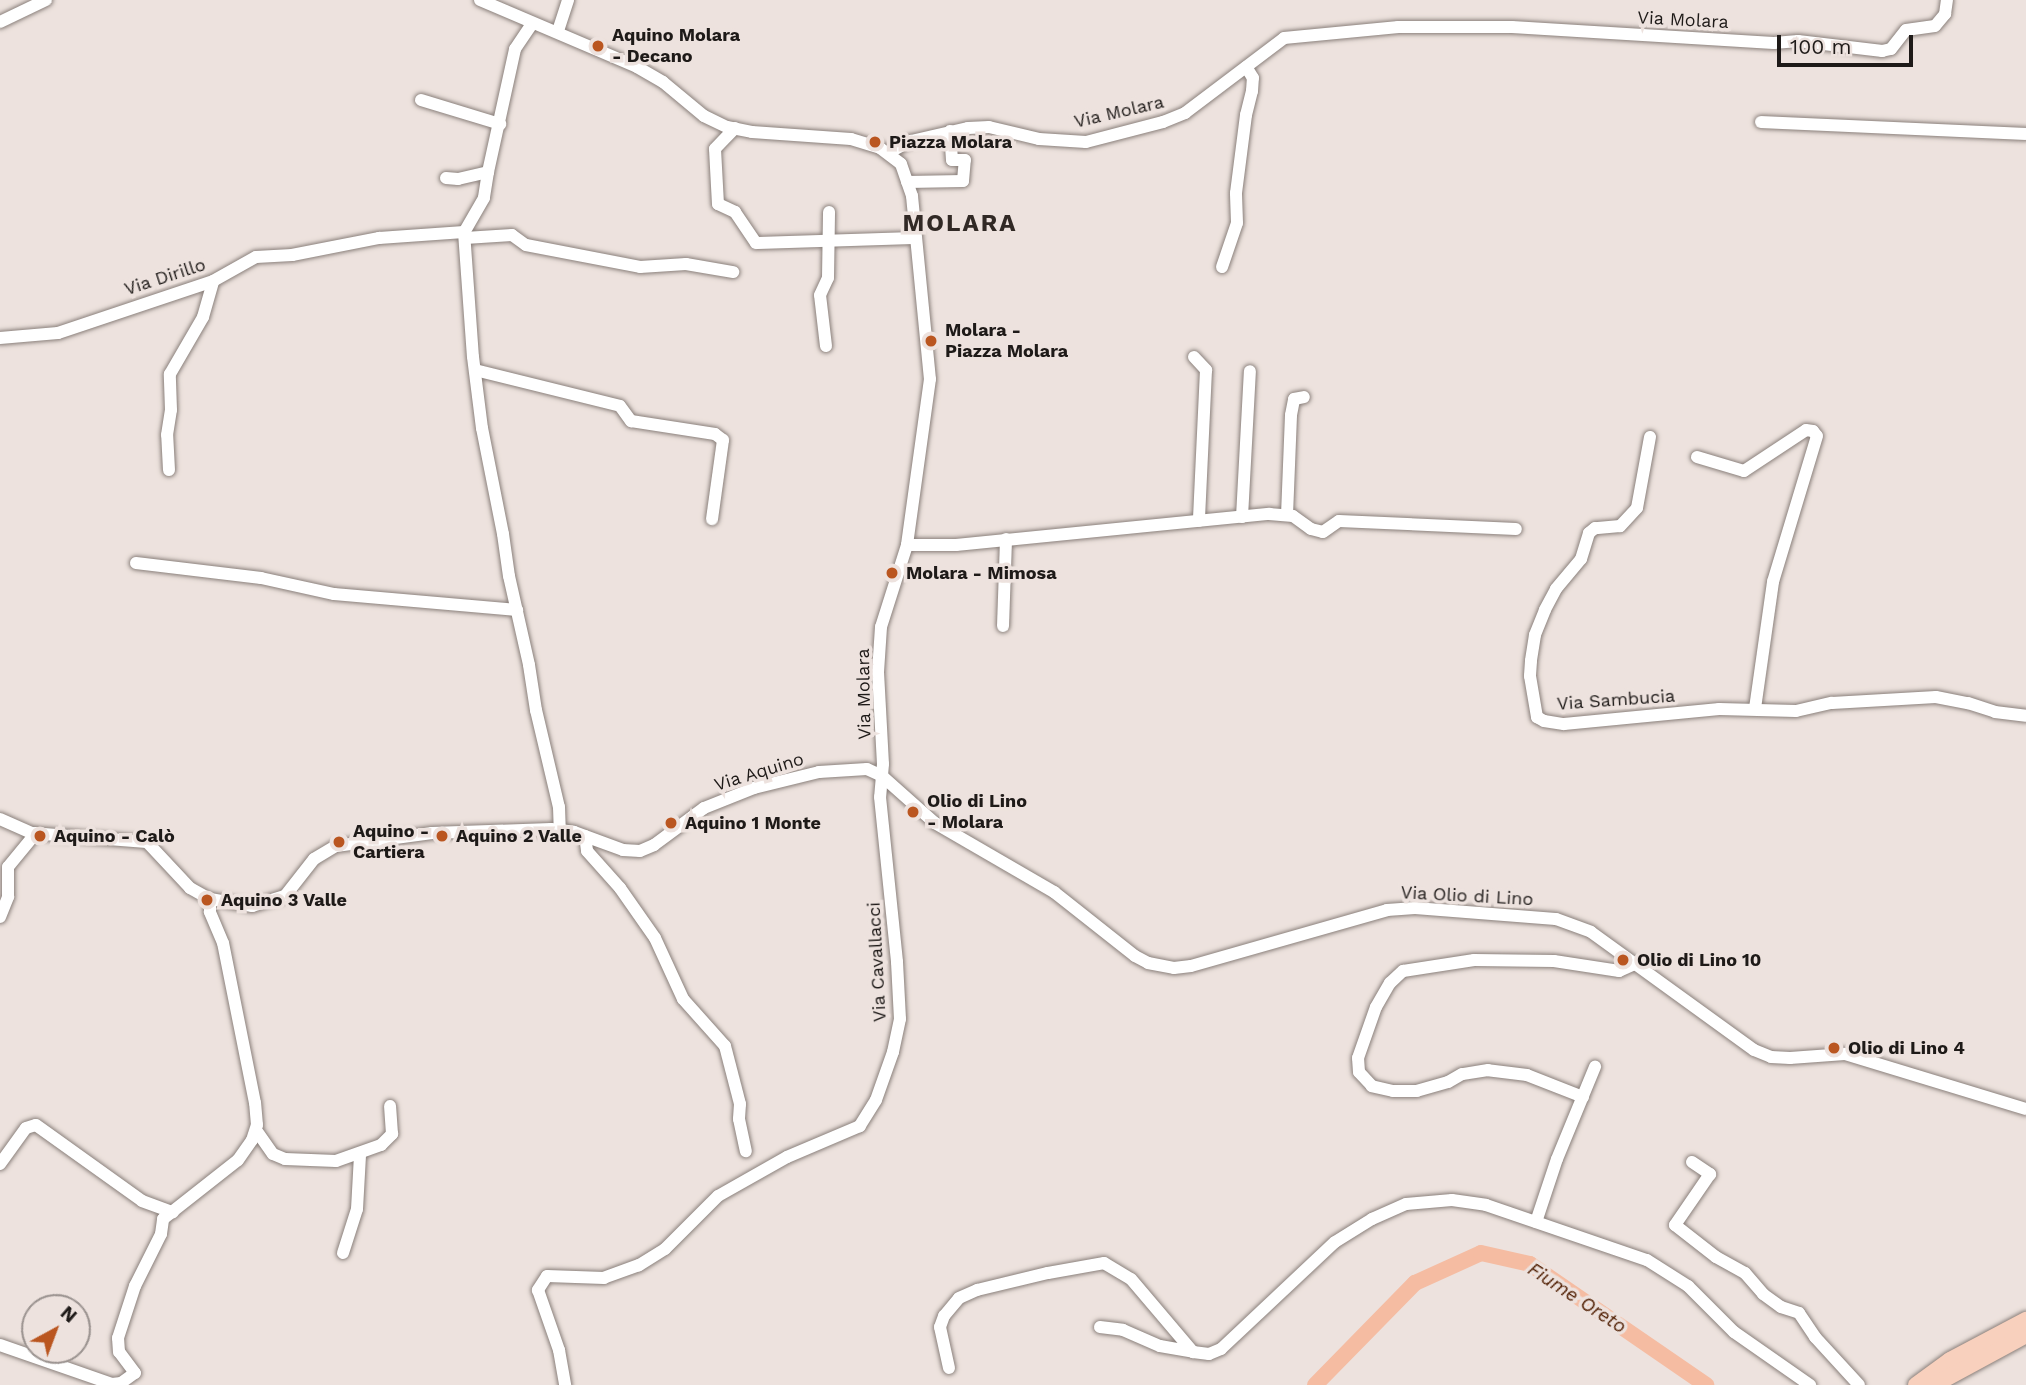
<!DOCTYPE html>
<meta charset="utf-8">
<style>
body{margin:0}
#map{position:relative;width:2026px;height:1385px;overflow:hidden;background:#ede2de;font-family:"Work Sans",sans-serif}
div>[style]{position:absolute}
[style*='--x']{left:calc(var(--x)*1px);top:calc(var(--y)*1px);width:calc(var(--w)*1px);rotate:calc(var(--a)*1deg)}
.river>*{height:16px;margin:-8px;padding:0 8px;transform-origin:8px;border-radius:8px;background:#f5bca2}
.roads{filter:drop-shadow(0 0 2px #8a807b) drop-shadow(0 0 2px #8a807b)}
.minor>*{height:12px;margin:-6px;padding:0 6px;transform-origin:6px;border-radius:6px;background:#fff}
.major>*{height:16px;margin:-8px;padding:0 8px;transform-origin:8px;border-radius:8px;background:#f8d0bd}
.dots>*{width:19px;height:19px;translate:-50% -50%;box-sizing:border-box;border:4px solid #ede2de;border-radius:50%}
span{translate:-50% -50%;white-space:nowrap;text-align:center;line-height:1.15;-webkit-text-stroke:7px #ede2de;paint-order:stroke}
.street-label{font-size:18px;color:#1e1a18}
.poi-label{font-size:18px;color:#1e1a18;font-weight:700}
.left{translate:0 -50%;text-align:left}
.water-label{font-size:19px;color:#501e02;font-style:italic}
.district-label{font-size:24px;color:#312925;font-weight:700;letter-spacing:2px}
.north{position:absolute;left:21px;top:1294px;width:70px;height:70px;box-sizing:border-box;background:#ede2de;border:2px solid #9a928f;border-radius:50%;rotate:41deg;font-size:19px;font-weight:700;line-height:28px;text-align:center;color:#1e1a18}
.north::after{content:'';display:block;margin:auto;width:24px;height:32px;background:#ba5620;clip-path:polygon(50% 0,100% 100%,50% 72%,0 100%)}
.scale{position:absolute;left:1777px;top:35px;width:136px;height:32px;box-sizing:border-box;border:4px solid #1e1a18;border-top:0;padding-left:9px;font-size:21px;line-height:24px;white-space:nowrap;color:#1e1a18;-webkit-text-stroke:5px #ede2de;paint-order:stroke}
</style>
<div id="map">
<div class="river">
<div style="--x:1315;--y:1385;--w:143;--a:-45.6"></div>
<div style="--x:1415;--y:1283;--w:72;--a:-24.4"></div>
<div style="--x:1481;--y:1253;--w:50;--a:12.7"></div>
<div style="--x:1530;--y:1264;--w:214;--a:34.5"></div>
</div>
<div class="roads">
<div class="minor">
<div style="--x:480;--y:0;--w:171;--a:23.1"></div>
<div style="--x:637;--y:67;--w:30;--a:30"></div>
<div style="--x:663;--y:82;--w:53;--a:39.7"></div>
<div style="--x:704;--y:116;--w:25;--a:26"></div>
<div style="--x:727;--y:127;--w:25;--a:11"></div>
<div style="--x:752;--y:132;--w:99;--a:4"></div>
<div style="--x:851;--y:139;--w:30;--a:17"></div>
<div style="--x:880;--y:148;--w:26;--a:37"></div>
<div style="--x:901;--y:164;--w:34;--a:71"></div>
<div style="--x:912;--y:196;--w:184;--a:84.4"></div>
<div style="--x:930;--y:379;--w:168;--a:97.9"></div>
<div style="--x:907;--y:545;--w:86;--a:107.6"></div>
<div style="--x:881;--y:627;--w:45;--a:93.8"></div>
<div style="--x:878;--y:672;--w:92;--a:86.9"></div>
<div style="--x:883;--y:764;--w:33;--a:95"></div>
<div style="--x:880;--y:797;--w:166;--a:84.1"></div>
<div style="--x:897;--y:962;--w:57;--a:87"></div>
<div style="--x:900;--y:1019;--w:34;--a:102"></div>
<div style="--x:893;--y:1052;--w:51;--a:109.5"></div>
<div style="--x:876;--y:1100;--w:31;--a:122"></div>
<div style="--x:860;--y:1126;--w:79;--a:157"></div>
<div style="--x:787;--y:1157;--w:79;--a:150.5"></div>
<div style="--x:718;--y:1196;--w:75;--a:135"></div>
<div style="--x:665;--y:1249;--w:31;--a:148"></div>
<div style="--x:639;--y:1265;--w:37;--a:160"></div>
<div style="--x:604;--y:1278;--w:57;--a:-178"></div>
<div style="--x:547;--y:1276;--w:17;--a:123"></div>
<div style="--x:538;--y:1290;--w:64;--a:70.7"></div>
<div style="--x:559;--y:1350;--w:36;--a:80"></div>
<div style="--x:0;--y:22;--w:51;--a:-25.6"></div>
<div style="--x:558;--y:31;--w:33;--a:-72"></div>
<div style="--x:421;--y:100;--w:83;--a:16.9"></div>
<div style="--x:1761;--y:122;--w:265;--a:2.6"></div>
<div style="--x:735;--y:128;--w:29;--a:134"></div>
<div style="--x:715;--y:149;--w:55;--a:86.9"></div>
<div style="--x:718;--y:204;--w:19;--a:25"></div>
<div style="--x:735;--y:212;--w:37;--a:56"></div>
<div style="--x:756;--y:243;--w:159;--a:-1.8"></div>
<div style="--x:888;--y:153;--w:26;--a:-28"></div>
<div style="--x:911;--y:141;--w:58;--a:-12.8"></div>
<div style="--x:968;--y:128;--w:21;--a:-3"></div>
<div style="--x:989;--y:127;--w:51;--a:13.5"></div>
<div style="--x:1039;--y:139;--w:47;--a:3.7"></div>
<div style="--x:1086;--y:142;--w:80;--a:-14.6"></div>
<div style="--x:1163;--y:122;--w:24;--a:-22"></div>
<div style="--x:1185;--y:113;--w:124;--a:-37.1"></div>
<div style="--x:1284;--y:38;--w:115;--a:-5.5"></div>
<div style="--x:1398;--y:27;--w:114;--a:0"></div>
<div style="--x:1512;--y:27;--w:262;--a:3.5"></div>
<div style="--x:1774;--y:43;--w:24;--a:-5"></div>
<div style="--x:1798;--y:41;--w:85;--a:6.8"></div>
<div style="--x:1882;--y:51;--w:9;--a:-13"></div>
<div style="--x:1891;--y:49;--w:24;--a:-52"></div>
<div style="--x:1906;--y:30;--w:29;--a:-8"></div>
<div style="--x:1935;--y:26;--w:16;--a:-50"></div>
<div style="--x:1945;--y:14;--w:14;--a:-82"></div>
<div style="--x:488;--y:172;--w:26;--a:99"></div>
<div style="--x:484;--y:198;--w:39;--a:120"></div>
<div style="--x:464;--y:232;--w:125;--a:85.9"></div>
<div style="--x:473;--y:357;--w:72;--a:82.8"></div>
<div style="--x:482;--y:428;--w:108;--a:78.8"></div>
<div style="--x:503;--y:534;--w:42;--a:81.9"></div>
<div style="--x:509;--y:576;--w:91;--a:77.3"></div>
<div style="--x:529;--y:665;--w:46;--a:81.2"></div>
<div style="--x:536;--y:710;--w:100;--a:76.7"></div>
<div style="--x:559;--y:807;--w:23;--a:88"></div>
<div style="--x:446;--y:178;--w:12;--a:5"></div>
<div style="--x:458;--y:179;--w:31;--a:-13"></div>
<div style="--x:488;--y:172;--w:126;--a:-77.6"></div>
<div style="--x:515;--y:49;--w:30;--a:-56"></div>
<div style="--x:907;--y:182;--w:56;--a:-1"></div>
<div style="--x:963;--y:181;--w:21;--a:-85"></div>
<div style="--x:965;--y:160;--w:13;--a:180"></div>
<div style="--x:952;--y:160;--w:29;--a:-94"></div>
<div style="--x:465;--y:238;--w:47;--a:-3.7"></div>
<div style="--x:512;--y:235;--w:17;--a:36"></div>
<div style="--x:526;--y:245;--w:116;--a:10.9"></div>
<div style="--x:640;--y:267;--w:46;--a:-3.7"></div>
<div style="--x:686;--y:264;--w:48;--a:9.7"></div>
<div style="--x:1222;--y:267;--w:46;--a:-71.2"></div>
<div style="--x:1237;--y:223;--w:30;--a:-92"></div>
<div style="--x:1236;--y:193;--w:79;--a:-82.7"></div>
<div style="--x:1246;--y:115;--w:25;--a:-76"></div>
<div style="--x:1252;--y:91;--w:13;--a:-86"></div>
<div style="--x:1253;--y:78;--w:13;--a:-122"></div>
<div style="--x:0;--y:338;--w:58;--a:-4.9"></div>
<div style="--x:58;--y:333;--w:163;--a:-18.5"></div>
<div style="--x:213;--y:281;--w:49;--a:-29.2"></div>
<div style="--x:256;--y:257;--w:36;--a:-3"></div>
<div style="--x:292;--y:255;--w:89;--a:-11.1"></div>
<div style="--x:379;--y:238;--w:85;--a:-4"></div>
<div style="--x:826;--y:346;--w:51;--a:-96.7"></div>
<div style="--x:820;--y:295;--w:19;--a:-65"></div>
<div style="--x:828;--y:278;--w:66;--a:-89.1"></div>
<div style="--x:1194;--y:357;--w:18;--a:47"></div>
<div style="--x:1206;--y:370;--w:151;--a:92.7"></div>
<div style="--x:475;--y:370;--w:149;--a:13.9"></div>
<div style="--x:620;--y:406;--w:19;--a:54"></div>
<div style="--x:631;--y:421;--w:85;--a:8.8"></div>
<div style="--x:715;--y:434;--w:10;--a:37"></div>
<div style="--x:723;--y:440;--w:80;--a:97.9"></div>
<div style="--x:1650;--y:437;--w:72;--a:100.4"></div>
<div style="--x:1637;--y:508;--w:25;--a:133"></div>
<div style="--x:1620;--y:526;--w:25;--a:175"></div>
<div style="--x:1595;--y:528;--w:8;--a:140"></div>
<div style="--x:1589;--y:533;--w:27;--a:107"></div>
<div style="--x:1581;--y:559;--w:39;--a:130"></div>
<div style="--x:1556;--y:589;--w:24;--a:118"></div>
<div style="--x:1545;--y:610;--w:27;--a:112"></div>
<div style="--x:1535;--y:635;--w:26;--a:99"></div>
<div style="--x:1531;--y:661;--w:15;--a:94"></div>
<div style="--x:1530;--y:676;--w:42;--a:80.3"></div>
<div style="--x:1537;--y:717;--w:8;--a:30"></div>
<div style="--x:1544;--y:721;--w:20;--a:9"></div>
<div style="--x:1564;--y:724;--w:156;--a:-5.5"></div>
<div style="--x:1719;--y:709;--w:77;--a:1.5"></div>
<div style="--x:1796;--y:711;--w:37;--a:-13"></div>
<div style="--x:1832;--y:703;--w:104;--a:-3.3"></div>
<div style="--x:1936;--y:697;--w:33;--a:11"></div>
<div style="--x:1968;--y:703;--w:28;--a:18"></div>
<div style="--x:1995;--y:712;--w:31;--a:7"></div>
<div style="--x:1697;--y:457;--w:49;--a:16.6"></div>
<div style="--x:1744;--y:471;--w:74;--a:-33.5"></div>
<div style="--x:1806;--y:430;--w:7;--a:8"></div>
<div style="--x:1813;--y:431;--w:6;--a:51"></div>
<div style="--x:1817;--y:436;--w:152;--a:106.8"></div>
<div style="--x:1773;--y:582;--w:128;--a:98.1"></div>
<div style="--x:169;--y:470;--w:35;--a:-93"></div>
<div style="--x:167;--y:435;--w:25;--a:-81"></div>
<div style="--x:171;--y:410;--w:36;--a:-92"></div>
<div style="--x:170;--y:374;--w:66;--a:-59.9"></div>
<div style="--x:203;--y:317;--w:37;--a:-74"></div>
<div style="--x:1287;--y:515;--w:100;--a:-87.7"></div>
<div style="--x:1291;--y:415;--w:16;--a:-79"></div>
<div style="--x:1294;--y:399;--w:10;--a:-11"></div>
<div style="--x:1242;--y:517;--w:146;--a:-86.9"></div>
<div style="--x:907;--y:545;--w:49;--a:0"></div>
<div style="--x:956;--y:545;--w:315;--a:-5.7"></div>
<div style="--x:1269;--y:514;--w:24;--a:5"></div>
<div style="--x:1293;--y:516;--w:22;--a:36"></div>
<div style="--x:1311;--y:529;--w:12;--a:14"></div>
<div style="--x:1323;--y:532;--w:19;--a:-35"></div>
<div style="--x:1339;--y:521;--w:177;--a:2.6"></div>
<div style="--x:136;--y:563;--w:126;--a:6.8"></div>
<div style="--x:261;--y:578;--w:75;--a:12.4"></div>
<div style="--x:334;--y:594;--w:184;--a:5"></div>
<div style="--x:1003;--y:626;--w:87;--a:-88"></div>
<div style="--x:0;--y:819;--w:34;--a:24"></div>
<div style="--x:31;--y:833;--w:116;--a:4.4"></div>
<div style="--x:147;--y:842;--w:63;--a:46.9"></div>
<div style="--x:190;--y:888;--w:23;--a:29"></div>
<div style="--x:210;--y:899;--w:43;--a:9.5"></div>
<div style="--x:252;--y:906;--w:34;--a:-17"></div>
<div style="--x:285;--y:896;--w:47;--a:-51.9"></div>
<div style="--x:314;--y:859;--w:26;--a:-31"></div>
<div style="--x:336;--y:846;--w:97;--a:-7.7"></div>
<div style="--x:432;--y:833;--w:119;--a:-1.9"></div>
<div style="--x:551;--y:829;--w:23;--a:7"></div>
<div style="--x:574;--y:832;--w:52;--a:20.2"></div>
<div style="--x:623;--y:850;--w:17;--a:3"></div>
<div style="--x:640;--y:851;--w:15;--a:-23"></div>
<div style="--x:654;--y:845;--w:62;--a:-36.5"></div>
<div style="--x:704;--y:808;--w:54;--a:-21.8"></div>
<div style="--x:754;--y:788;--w:67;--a:-13.8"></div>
<div style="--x:819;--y:772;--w:48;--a:-3.6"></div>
<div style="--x:867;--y:769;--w:17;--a:25"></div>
<div style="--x:882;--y:776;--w:71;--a:41.6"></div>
<div style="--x:935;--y:823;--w:138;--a:30.1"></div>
<div style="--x:1054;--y:892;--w:103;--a:38.3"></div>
<div style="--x:1135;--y:956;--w:15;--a:28"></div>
<div style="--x:1148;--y:963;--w:26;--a:11"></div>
<div style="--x:1174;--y:968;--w:17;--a:-7"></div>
<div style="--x:1191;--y:966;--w:204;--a:-15.9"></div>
<div style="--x:1387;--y:910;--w:28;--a:-4"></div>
<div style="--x:1415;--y:908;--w:141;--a:4.5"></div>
<div style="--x:1556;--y:919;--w:37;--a:20"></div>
<div style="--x:1591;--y:932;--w:201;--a:35.9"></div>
<div style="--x:1754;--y:1050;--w:18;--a:22"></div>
<div style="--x:1771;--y:1057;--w:19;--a:3"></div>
<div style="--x:1790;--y:1058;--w:55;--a:-4.2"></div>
<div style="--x:1845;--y:1054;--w:189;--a:16.9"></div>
<div style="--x:585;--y:836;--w:15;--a:82"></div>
<div style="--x:587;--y:851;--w:50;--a:48.3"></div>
<div style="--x:620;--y:888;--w:61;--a:55"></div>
<div style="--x:655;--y:938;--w:67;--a:65.3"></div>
<div style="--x:683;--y:999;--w:63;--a:48.2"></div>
<div style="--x:725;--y:1046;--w:60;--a:75.5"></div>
<div style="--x:740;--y:1104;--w:15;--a:94"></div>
<div style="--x:739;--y:1119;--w:33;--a:78"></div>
<div style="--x:0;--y:917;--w:22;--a:-68"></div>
<div style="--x:8;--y:897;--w:30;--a:-90"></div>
<div style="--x:8;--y:867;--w:44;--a:-50.5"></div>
<div style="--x:1583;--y:1097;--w:60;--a:-158.6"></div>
<div style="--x:1527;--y:1075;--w:39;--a:-173"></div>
<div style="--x:1488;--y:1070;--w:26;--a:171"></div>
<div style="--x:1462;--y:1074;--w:16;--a:150"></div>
<div style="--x:1448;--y:1082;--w:32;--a:164"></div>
<div style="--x:1417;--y:1091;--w:24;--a:180"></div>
<div style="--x:1393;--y:1091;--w:22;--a:-167"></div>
<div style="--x:1372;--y:1086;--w:19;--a:-133"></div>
<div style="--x:1359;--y:1072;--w:14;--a:-94"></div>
<div style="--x:1358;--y:1058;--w:54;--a:-70.6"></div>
<div style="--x:1376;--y:1007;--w:28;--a:-60"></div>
<div style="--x:1390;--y:983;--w:18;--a:-43"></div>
<div style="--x:1403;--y:971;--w:72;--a:-8.8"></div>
<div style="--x:1474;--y:960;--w:80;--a:0.7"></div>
<div style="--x:1554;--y:961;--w:66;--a:8.7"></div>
<div style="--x:1619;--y:971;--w:17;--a:-24"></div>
<div style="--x:256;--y:1130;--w:29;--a:55"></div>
<div style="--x:273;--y:1154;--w:13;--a:23"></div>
<div style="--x:285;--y:1159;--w:51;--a:2.2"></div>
<div style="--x:336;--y:1161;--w:48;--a:-19.6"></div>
<div style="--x:381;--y:1145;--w:16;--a:-45"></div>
<div style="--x:392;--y:1134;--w:28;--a:-94"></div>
<div style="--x:1692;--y:1162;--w:22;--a:34"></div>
<div style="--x:1710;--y:1174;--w:62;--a:124.5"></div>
<div style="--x:1675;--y:1225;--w:52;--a:38"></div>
<div style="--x:1716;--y:1257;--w:33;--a:29"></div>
<div style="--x:1745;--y:1273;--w:28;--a:49"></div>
<div style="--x:1763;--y:1294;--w:22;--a:36"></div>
<div style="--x:1781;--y:1307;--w:19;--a:18"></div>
<div style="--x:1799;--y:1313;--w:29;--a:56"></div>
<div style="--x:1815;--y:1337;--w:65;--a:47.5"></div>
<div style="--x:0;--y:1164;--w:44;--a:-54.2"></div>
<div style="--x:26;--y:1128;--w:10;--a:-17"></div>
<div style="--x:36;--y:1125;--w:130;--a:35.6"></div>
<div style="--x:142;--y:1201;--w:33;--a:20"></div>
<div style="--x:1536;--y:1222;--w:66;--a:-71.6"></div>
<div style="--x:1557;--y:1159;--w:100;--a:-67.6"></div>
<div style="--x:343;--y:1253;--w:46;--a:-72.3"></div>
<div style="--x:357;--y:1209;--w:54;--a:-86.8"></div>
<div style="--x:1100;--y:1327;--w:23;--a:7"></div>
<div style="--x:1123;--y:1330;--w:40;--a:23.4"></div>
<div style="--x:1160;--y:1346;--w:34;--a:10"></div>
<div style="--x:0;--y:1345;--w:119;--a:19.2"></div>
<div style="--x:112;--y:1384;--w:9;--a:-6"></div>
<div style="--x:121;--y:1383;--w:17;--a:-36"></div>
<div style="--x:135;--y:1373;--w:26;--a:-127"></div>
<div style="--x:119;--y:1352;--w:14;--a:-94"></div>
<div style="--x:118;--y:1338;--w:55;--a:-71.9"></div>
<div style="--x:135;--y:1286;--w:58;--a:-63.4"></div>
<div style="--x:161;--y:1234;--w:15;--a:-82"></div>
<div style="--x:163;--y:1219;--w:95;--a:-38.2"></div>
<div style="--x:238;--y:1160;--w:24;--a:-55"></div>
<div style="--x:252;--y:1140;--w:16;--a:-72"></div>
<div style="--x:257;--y:1125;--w:22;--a:-95"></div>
<div style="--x:255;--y:1103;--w:163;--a:-101.3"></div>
<div style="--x:223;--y:943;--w:34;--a:-113"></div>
<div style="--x:210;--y:912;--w:13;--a:-90"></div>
<div style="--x:949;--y:1368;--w:42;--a:-102.4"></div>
<div style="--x:940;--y:1327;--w:12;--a:-70"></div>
<div style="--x:944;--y:1316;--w:23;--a:-50"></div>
<div style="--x:959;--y:1298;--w:20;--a:-24"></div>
<div style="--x:977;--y:1290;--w:73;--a:-13.5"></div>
<div style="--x:1048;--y:1273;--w:57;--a:-10.1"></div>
<div style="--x:1104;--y:1263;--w:31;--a:31"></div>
<div style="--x:1131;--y:1279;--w:96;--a:49.7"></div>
<div style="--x:1193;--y:1352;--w:16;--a:7"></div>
<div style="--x:1209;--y:1354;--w:13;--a:-23"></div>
<div style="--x:1221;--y:1349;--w:156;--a:-43.2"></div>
<div style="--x:1335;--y:1242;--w:44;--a:-31.9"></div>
<div style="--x:1372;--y:1219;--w:37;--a:-24"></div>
<div style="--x:1406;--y:1204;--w:46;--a:-5"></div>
<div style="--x:1452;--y:1200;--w:34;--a:8"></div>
<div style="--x:1486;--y:1205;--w:170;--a:18.9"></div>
<div style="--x:1647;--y:1260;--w:49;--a:32.4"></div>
<div style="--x:1688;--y:1286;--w:65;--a:45"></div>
<div style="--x:1734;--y:1332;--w:93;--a:34.9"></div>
</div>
<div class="major">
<div style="--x:1916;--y:1385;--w:42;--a:-36.3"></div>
<div style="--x:1950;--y:1360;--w:86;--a:-27.8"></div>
<div style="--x:1934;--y:1385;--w:105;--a:-28.5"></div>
</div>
</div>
<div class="dots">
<div style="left:598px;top:46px;background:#ba5620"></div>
<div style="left:875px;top:142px;background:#ba5620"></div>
<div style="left:931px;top:341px;background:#ba5620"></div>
<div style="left:892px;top:573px;background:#ba5620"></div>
<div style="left:913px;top:812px;background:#ba5620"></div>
<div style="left:671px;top:823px;background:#ba5620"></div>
<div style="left:40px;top:836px;background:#ba5620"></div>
<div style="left:442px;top:836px;background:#ba5620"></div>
<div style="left:339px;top:842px;background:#ba5620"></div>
<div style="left:207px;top:900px;background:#ba5620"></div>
<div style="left:1623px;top:960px;background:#ba5620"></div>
<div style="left:1834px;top:1048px;background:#ba5620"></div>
</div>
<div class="street-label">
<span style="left:1683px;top:20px;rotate:3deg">Via Molara</span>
<span style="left:1119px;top:112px;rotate:-13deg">Via Molara</span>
<span style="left:165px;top:277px;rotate:-18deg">Via Dirillo</span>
<span style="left:864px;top:694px;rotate:-91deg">Via Molara</span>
<span style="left:1616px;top:700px;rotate:-4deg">Via Sambucia</span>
<span style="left:759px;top:772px;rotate:-17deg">Via Aquino</span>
<span style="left:1467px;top:896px;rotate:3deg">Via Olio di Lino</span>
<span style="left:877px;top:962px;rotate:-93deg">Via Cavallacci</span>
</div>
<div class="poi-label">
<span class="left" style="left:612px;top:46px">Aquino Molara<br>- Decano</span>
<span class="left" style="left:889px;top:142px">Piazza Molara</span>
<span class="left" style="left:945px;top:341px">Molara -<br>Piazza Molara</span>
<span class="left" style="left:906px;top:573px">Molara - Mimosa</span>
<span class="left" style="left:927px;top:812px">Olio di Lino<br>- Molara</span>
<span class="left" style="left:685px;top:823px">Aquino 1 Monte</span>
<span class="left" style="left:353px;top:842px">Aquino -<br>Cartiera</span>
<span class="left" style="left:54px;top:836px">Aquino - Calò</span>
<span class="left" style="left:456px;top:836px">Aquino 2 Valle</span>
<span class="left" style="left:221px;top:900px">Aquino 3 Valle</span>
<span class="left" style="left:1637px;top:960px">Olio di Lino 10</span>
<span class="left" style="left:1848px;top:1048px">Olio di Lino 4</span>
</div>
<div class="water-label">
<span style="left:1577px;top:1298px;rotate:33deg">Fiume Oreto</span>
</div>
<div class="district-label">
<span style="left:960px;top:224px">MOLARA</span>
</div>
<div class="north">N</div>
<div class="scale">100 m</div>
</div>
